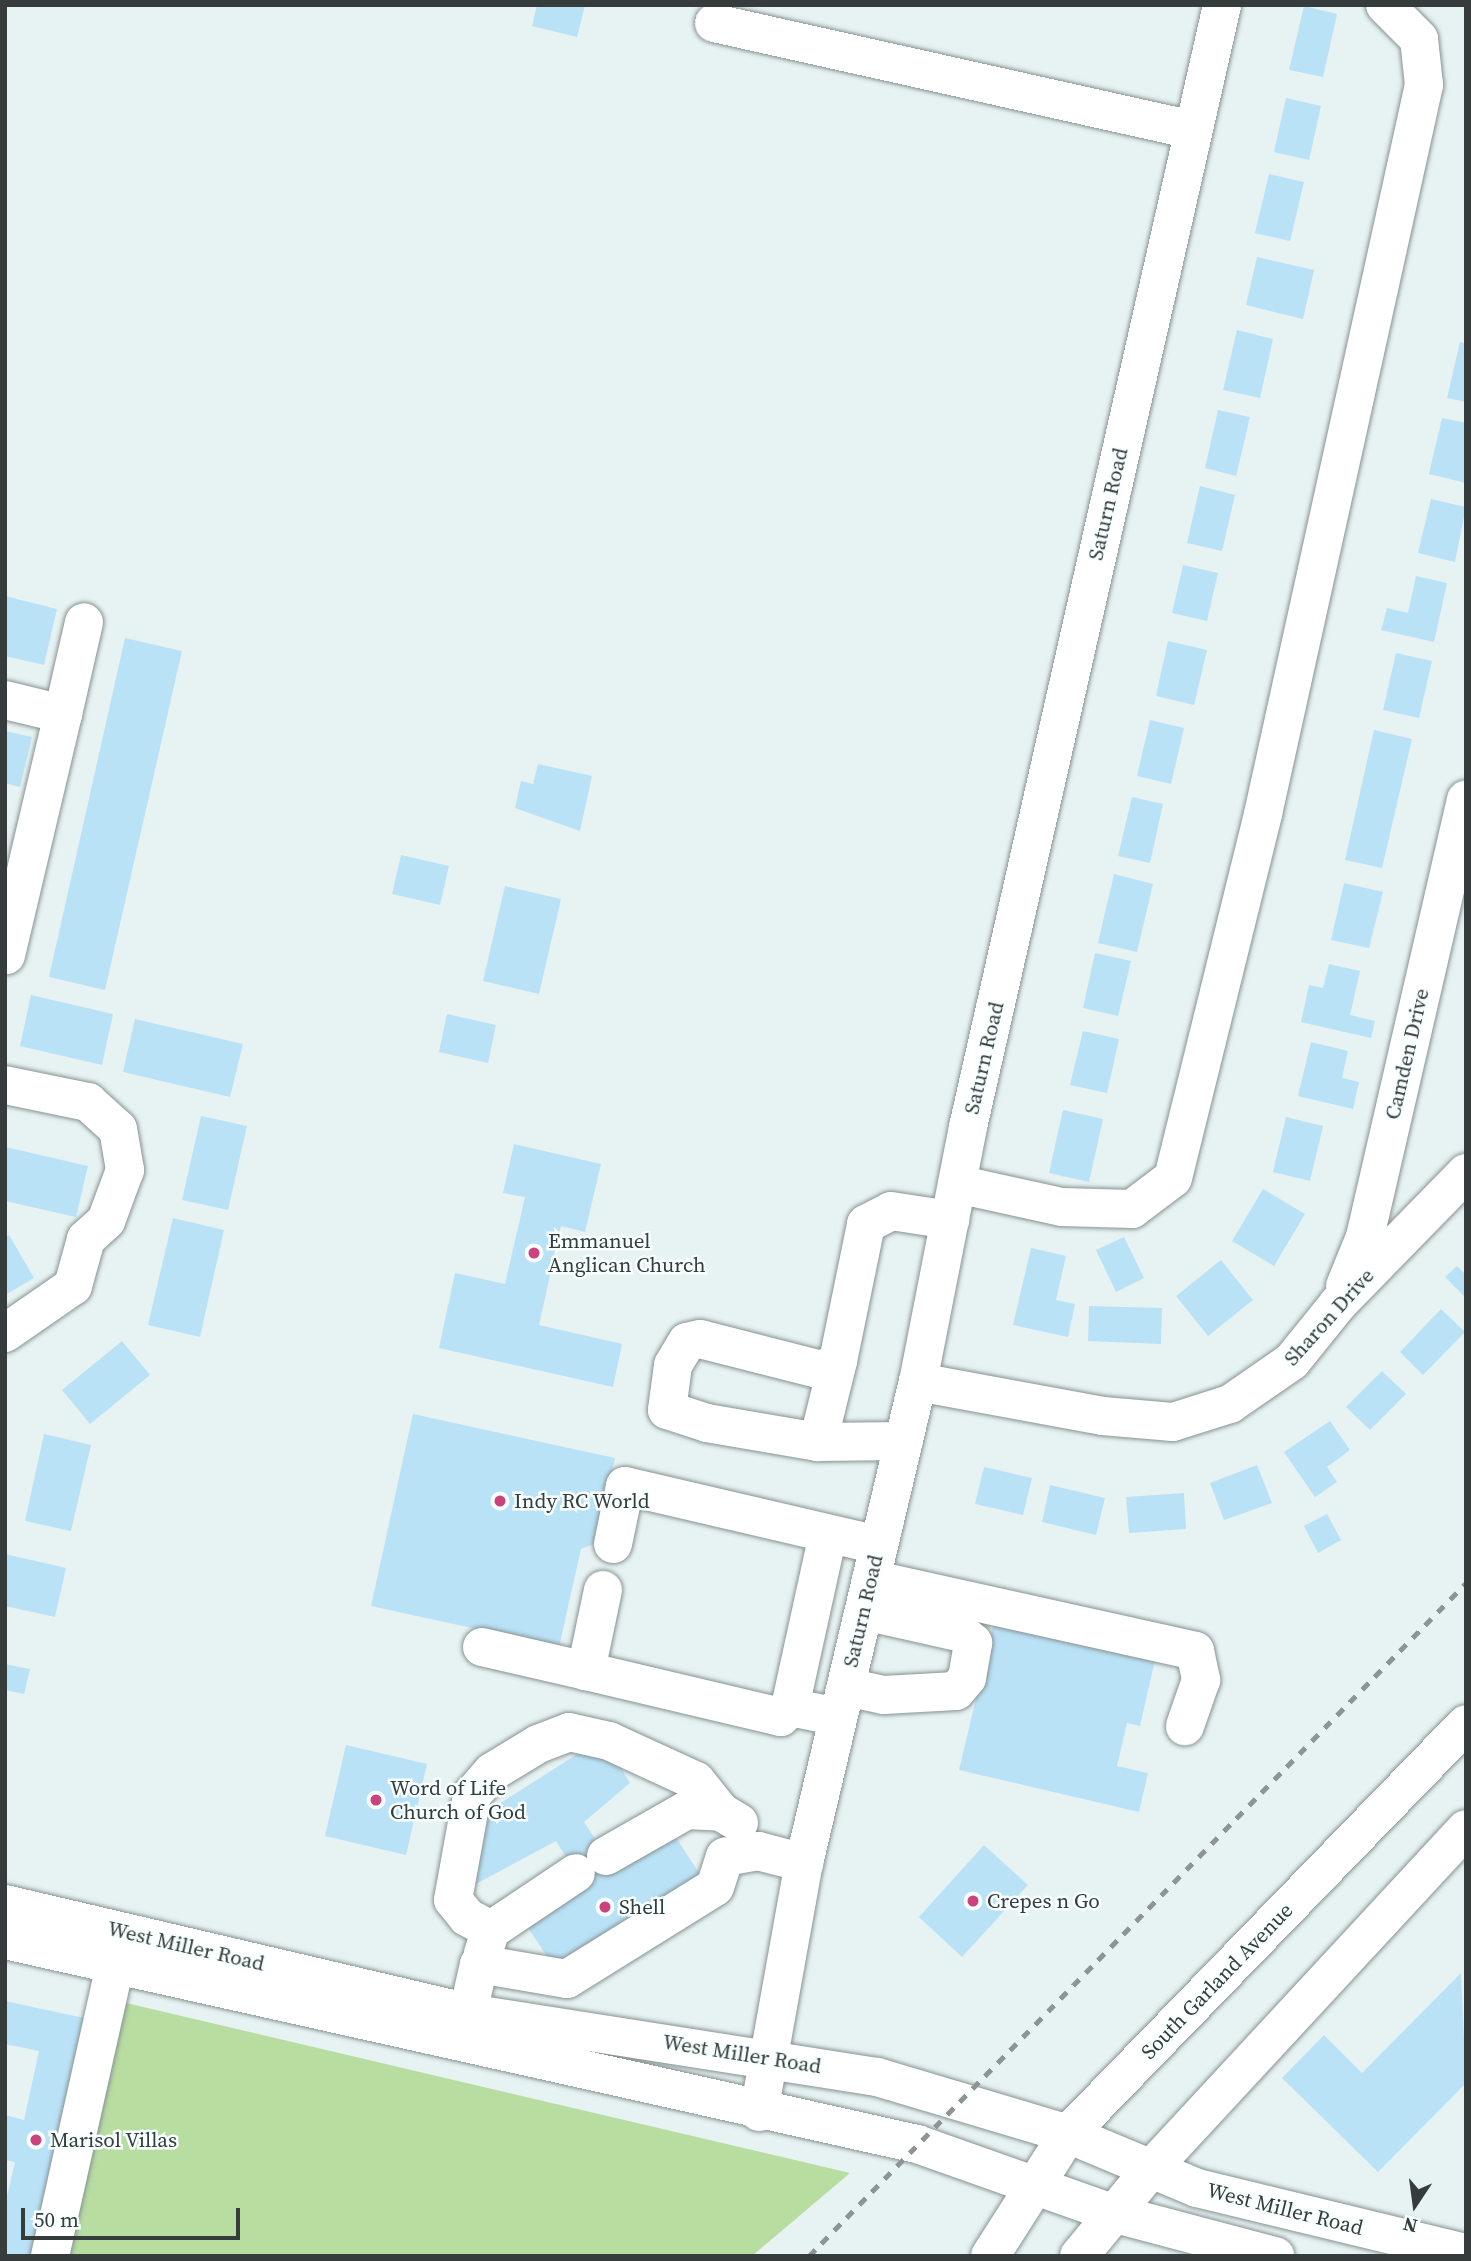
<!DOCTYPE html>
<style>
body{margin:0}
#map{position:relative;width:1471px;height:2261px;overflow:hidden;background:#e7f2f2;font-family:"Source Serif 4",serif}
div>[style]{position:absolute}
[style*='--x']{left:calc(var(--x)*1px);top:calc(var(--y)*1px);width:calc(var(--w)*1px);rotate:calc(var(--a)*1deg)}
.green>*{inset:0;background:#b7dda1}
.building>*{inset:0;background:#bae2f6}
.roads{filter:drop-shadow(0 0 2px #879292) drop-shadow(0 0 2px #879292)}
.minor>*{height:38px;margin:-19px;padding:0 19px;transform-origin:19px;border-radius:19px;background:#fff}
.major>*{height:38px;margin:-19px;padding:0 19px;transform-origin:19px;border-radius:19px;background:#fff}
.rail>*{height:5px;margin-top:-2.5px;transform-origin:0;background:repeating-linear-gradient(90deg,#8c9494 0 9px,transparent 0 18px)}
.dots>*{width:19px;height:19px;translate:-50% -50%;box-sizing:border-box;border:4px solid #f7ffff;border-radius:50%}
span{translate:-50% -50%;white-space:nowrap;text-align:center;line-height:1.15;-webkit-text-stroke:5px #f7ffff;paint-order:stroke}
.street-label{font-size:21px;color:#363b3b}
.poi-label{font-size:21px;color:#363b3b}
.left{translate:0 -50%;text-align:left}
.frame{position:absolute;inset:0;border:7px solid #363b3b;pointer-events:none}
.north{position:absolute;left:1380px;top:2170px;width:70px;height:70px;-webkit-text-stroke:5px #f7ffff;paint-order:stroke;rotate:193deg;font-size:19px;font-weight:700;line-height:28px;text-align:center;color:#363b3b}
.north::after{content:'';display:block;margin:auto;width:24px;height:32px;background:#363b3b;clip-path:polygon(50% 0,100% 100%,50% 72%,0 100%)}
.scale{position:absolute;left:21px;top:2208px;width:219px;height:32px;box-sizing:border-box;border:4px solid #363b3b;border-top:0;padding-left:9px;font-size:21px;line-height:24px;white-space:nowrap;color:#363b3b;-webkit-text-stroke:5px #f7ffff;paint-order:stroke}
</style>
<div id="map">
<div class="green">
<div style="clip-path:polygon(122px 2002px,850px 2173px,752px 2256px,70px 2256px)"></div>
</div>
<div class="building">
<div style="clip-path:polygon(537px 5px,585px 5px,577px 37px,532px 26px)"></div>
<div style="clip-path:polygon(1304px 6px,1337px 14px,1323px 77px,1289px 70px)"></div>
<div style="clip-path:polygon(1286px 98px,1321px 106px,1309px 160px,1274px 152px)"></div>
<div style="clip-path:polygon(1269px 174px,1304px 182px,1290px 241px,1255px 233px)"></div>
<div style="clip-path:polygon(1257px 257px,1314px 270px,1303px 319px,1246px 305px)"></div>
<div style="clip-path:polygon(1237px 330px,1273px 339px,1260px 398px,1223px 390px)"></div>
<div style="clip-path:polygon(1460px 342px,1466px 344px,1466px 402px,1447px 398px)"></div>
<div style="clip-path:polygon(1218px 410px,1250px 417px,1236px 476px,1205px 468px)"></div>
<div style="clip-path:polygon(1442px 418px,1466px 423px,1466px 483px,1429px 474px)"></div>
<div style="clip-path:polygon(1200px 486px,1235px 495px,1222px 551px,1187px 543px)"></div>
<div style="clip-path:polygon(1431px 499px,1466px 507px,1455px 562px,1418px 553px)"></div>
<div style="clip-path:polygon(1183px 565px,1218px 573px,1207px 621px,1172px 613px)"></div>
<div style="clip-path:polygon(1416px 576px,1447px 583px,1434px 642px,1381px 630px,1387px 608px,1408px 613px)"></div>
<div style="clip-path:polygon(5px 596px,57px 609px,44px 665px,5px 656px)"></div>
<div style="clip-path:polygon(125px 638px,182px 651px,105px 990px,49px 977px)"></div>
<div style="clip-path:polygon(1168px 641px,1207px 650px,1194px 705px,1156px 696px)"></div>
<div style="clip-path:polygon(1396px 653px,1432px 661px,1419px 718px,1383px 710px)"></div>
<div style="clip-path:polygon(1150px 720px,1184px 728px,1171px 784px,1137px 776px)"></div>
<div style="clip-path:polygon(1374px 730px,1412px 739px,1382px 868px,1345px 860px)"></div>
<div style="clip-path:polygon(5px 731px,32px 737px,20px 787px,5px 783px)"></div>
<div style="clip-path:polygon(538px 764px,592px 776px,580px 831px,515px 808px,521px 781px,533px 784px)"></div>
<div style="clip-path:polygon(1132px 797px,1163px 804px,1150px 863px,1118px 856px)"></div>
<div style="clip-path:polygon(401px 855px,449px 866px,440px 905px,392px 894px)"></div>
<div style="clip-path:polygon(1114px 874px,1153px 884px,1137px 952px,1098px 943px)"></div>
<div style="clip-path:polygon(1344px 883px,1383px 892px,1369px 948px,1331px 940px)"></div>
<div style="clip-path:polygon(505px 886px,561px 899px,539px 994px,483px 981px)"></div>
<div style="clip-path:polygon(1095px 953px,1131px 961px,1118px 1016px,1083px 1008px)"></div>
<div style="clip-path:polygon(1329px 964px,1360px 971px,1350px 1015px,1375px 1021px,1371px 1038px,1301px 1022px,1309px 985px,1323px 988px)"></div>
<div style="clip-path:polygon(31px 995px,113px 1014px,102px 1065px,20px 1046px)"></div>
<div style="clip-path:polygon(447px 1014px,496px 1025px,488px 1063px,439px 1052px)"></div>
<div style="clip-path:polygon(135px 1019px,243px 1044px,230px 1097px,123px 1072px)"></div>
<div style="clip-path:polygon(1083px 1031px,1119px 1039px,1107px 1093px,1070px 1085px)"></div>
<div style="clip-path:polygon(1311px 1042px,1348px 1051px,1342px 1078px,1359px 1082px,1353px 1109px,1298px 1096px)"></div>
<div style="clip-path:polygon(1063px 1110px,1103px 1119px,1089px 1182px,1049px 1173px)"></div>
<div style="clip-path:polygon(201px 1116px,247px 1126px,228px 1210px,182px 1200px)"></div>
<div style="clip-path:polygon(1286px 1117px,1323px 1126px,1310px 1181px,1273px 1172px)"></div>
<div style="clip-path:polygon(514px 1144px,601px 1164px,585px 1232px,561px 1226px,539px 1325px,622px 1344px,613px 1387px,439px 1348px,455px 1273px,505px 1284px,525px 1197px,503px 1193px)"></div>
<div style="clip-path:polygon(5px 1147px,88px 1166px,76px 1217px,5px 1201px)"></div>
<div style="clip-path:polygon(1263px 1189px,1305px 1214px,1274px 1266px,1232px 1241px)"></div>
<div style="clip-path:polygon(173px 1218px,224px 1230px,200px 1337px,148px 1325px)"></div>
<div style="clip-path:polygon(9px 1235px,34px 1278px,5px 1295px,5px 1237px)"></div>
<div style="clip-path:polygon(1124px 1237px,1144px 1278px,1116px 1292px,1096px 1250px)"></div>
<div style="clip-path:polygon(1031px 1248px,1066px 1256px,1056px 1300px,1075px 1304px,1068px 1337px,1013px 1325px)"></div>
<div style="clip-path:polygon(1221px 1260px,1253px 1300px,1208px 1336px,1176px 1296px)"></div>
<div style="clip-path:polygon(1457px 1266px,1466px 1275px,1466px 1298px,1445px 1277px)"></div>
<div style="clip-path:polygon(1089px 1306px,1162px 1308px,1161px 1344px,1088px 1341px)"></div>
<div style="clip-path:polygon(1441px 1309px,1465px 1332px,1423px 1375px,1400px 1352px)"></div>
<div style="clip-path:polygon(122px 1341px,150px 1375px,90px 1424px,62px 1390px)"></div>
<div style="clip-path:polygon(1382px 1371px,1406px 1394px,1370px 1430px,1346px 1407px)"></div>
<div style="clip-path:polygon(413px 1414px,615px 1458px,596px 1543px,581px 1549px,559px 1647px,371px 1606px)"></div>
<div style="clip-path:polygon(1330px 1421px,1350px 1450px,1327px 1467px,1337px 1482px,1315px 1497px,1284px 1452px)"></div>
<div style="clip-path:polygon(44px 1434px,91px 1445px,71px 1531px,25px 1521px)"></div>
<div style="clip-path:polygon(1257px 1465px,1272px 1503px,1224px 1520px,1210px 1483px)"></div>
<div style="clip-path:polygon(984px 1467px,1032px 1478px,1023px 1515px,975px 1504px)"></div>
<div style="clip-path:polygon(1050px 1485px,1105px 1498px,1096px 1535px,1042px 1522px)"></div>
<div style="clip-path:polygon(1184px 1493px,1186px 1529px,1129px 1533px,1126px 1497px)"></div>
<div style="clip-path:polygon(1327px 1514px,1341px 1540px,1318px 1553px,1304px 1526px)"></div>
<div style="clip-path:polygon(5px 1554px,66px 1568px,55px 1617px,5px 1606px)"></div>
<div style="clip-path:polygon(996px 1614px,1157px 1651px,1140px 1726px,1127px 1723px,1117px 1766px,1148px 1773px,1139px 1812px,959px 1770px)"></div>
<div style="clip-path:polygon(5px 1664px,30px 1669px,24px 1694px,5px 1690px)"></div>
<div style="clip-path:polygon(346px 1745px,427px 1764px,406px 1855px,325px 1836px)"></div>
<div style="clip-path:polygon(582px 1751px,614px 1757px,630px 1783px,584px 1822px,616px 1871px,673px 1833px,701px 1876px,556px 1970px,527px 1926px,576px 1873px,556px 1841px,472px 1886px,482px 1815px)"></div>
<div style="clip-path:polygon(984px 1845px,1028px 1885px,962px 1957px,919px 1917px)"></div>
<div style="clip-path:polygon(1461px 1973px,1466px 2083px,1378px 2172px,1282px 2078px,1324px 2035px,1362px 2073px)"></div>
<div style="clip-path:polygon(5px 2001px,93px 2020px,40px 2256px,5px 2256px,5px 2205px,15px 2162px,5px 2160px,5px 2115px,24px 2120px,39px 2051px,5px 2044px)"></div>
</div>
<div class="roads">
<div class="minor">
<div style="--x:714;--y:23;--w:491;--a:12.6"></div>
<div style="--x:5;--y:700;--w:60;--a:13.6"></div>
<div style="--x:63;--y:714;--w:248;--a:103.3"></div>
<div style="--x:63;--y:714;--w:94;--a:-77.1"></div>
<div style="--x:5;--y:1085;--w:85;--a:11.6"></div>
<div style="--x:88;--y:1102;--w:40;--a:42"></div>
<div style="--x:118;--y:1129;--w:42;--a:80.3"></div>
<div style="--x:125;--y:1170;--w:54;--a:110.4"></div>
<div style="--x:106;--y:1221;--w:27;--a:138"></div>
<div style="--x:86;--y:1239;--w:49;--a:105.5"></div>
<div style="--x:73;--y:1286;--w:83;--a:145.3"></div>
<div style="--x:957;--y:1184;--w:107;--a:12.4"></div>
<div style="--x:1062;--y:1207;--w:70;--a:1.6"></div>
<div style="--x:1132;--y:1209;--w:51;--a:-37.1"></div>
<div style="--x:1173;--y:1178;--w:375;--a:-76.1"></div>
<div style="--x:1263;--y:814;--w:747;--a:-77.55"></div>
<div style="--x:1424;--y:85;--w:46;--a:-96.2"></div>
<div style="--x:1419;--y:39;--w:48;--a:-135"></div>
<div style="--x:1345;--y:1286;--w:53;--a:-67.8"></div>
<div style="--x:1365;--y:1237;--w:449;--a:-77"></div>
<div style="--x:918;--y:1382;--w:188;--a:10.4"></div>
<div style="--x:1103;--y:1416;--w:70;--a:4.9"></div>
<div style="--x:1173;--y:1422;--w:60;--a:-17.5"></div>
<div style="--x:1230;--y:1404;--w:75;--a:-34.7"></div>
<div style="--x:1292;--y:1361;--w:73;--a:-51.1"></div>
<div style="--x:1338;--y:1304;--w:183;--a:-45.7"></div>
<div style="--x:904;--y:1441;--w:86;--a:179.3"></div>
<div style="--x:818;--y:1442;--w:113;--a:-170.3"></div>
<div style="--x:707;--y:1423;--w:42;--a:-162"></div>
<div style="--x:667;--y:1410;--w:45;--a:-82.4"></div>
<div style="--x:673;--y:1365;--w:27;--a:-59"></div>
<div style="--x:687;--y:1342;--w:13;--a:-13"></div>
<div style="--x:700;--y:1339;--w:126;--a:14.3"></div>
<div style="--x:822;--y:1370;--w:18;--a:-29"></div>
<div style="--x:838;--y:1361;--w:140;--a:-78.4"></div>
<div style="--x:866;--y:1224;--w:28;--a:-27"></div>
<div style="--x:891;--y:1211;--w:60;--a:8.7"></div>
<div style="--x:818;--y:1442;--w:83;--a:-76.1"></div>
<div style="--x:613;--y:1544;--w:59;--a:-78.3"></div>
<div style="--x:625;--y:1486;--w:260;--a:13.1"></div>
<div style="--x:871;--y:1579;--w:332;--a:12.5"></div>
<div style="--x:1195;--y:1651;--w:30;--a:78"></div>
<div style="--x:1201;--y:1680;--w:49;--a:109.2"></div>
<div style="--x:603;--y:1590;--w:83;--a:101.9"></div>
<div style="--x:586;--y:1671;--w:200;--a:13.3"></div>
<div style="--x:781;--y:1717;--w:13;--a:-48"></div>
<div style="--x:790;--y:1707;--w:49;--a:11.8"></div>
<div style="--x:482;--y:1647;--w:107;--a:13"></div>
<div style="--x:846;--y:1687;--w:39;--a:12"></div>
<div style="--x:884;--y:1695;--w:72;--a:-3.2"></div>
<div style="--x:956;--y:1691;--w:17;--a:-50"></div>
<div style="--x:967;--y:1678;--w:36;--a:-80"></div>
<div style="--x:973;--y:1643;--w:15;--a:-138"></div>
<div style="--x:962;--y:1633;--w:100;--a:-167.3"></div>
<div style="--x:790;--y:1707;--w:177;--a:-77.6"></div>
<div style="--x:606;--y:1856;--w:93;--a:-29.6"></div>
<div style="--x:687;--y:1810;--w:34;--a:3"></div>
<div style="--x:721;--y:1812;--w:21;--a:31"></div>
<div style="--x:491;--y:1930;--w:27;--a:-152"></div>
<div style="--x:467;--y:1917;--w:22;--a:-129"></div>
<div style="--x:453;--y:1900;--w:107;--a:-79.7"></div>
<div style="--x:472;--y:1795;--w:30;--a:-49"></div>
<div style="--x:492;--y:1772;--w:54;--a:-31.3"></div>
<div style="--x:538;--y:1744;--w:33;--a:-21"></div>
<div style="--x:569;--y:1732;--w:41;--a:12.7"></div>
<div style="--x:609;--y:1741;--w:96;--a:24.7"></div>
<div style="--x:696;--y:1781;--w:40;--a:51"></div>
<div style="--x:483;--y:1953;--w:24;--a:-71"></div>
<div style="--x:491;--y:1930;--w:102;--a:-33.8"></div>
<div style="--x:468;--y:2013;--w:50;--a:-77.3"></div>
<div style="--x:479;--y:1964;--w:89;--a:9.7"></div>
<div style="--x:567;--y:1979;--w:174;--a:-31.9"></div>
<div style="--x:715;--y:1887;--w:32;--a:-72"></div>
<div style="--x:725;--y:1857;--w:34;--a:-10"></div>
<div style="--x:758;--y:1851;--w:48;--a:14.6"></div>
<div style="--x:759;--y:2112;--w:253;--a:-79.8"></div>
<div style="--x:804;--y:1863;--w:494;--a:-76.7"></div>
<div style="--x:918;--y:1382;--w:260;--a:-78.9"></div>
<div style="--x:968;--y:1127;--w:1150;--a:-77.24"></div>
<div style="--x:50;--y:2256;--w:297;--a:-77.4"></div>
</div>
<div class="major">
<div style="--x:5;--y:1904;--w:476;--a:13.2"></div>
<div style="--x:468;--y:2013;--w:414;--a:8.9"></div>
<div style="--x:877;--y:2077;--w:199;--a:16.6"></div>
<div style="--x:1068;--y:2134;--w:140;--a:22.7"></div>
<div style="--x:1197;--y:2188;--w:277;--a:13.6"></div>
<div style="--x:5;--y:1940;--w:935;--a:12.61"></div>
<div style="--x:917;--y:2144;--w:207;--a:19.5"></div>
<div style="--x:1112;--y:2213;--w:169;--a:14.8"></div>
<div style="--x:990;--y:2256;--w:145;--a:-57.4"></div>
<div style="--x:1068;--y:2134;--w:571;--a:-45.85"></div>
<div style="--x:1079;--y:2256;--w:113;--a:-50.4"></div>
<div style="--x:1151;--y:2169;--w:463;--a:-47.2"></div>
</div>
</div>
<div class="rail">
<div style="--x:809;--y:2256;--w:941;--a:-45.69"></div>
</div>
<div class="dots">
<div style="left:534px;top:1253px;background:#cb427e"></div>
<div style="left:500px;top:1501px;background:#cb427e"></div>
<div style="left:376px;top:1800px;background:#cb427e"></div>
<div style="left:973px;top:1901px;background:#cb427e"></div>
<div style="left:605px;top:1907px;background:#cb427e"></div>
<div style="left:36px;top:2140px;background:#cb427e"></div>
</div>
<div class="street-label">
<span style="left:1108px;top:504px;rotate:-77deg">Saturn Road</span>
<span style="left:1407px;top:1054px;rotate:-77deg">Camden Drive</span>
<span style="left:984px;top:1058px;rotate:-77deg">Saturn Road</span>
<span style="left:1329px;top:1317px;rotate:-48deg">Sharon Drive</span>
<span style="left:863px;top:1611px;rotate:-77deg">Saturn Road</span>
<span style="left:186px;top:1946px;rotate:13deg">West Miller Road</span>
<span style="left:1217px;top:1981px;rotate:-46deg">South Garland Avenue</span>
<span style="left:742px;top:2054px;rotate:9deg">West Miller Road</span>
<span style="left:1285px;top:2209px;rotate:14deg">West Miller Road</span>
</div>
<div class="poi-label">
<span class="left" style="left:548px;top:1253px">Emmanuel<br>Anglican Church</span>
<span class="left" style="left:514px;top:1501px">Indy RC World</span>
<span class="left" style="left:390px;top:1800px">Word of Life<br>Church of God</span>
<span class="left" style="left:987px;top:1901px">Crepes n Go</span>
<span class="left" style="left:619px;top:1907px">Shell</span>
<span class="left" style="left:50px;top:2140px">Marisol Villas</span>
</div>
<div class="frame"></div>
<div class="north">N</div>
<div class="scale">50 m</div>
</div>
